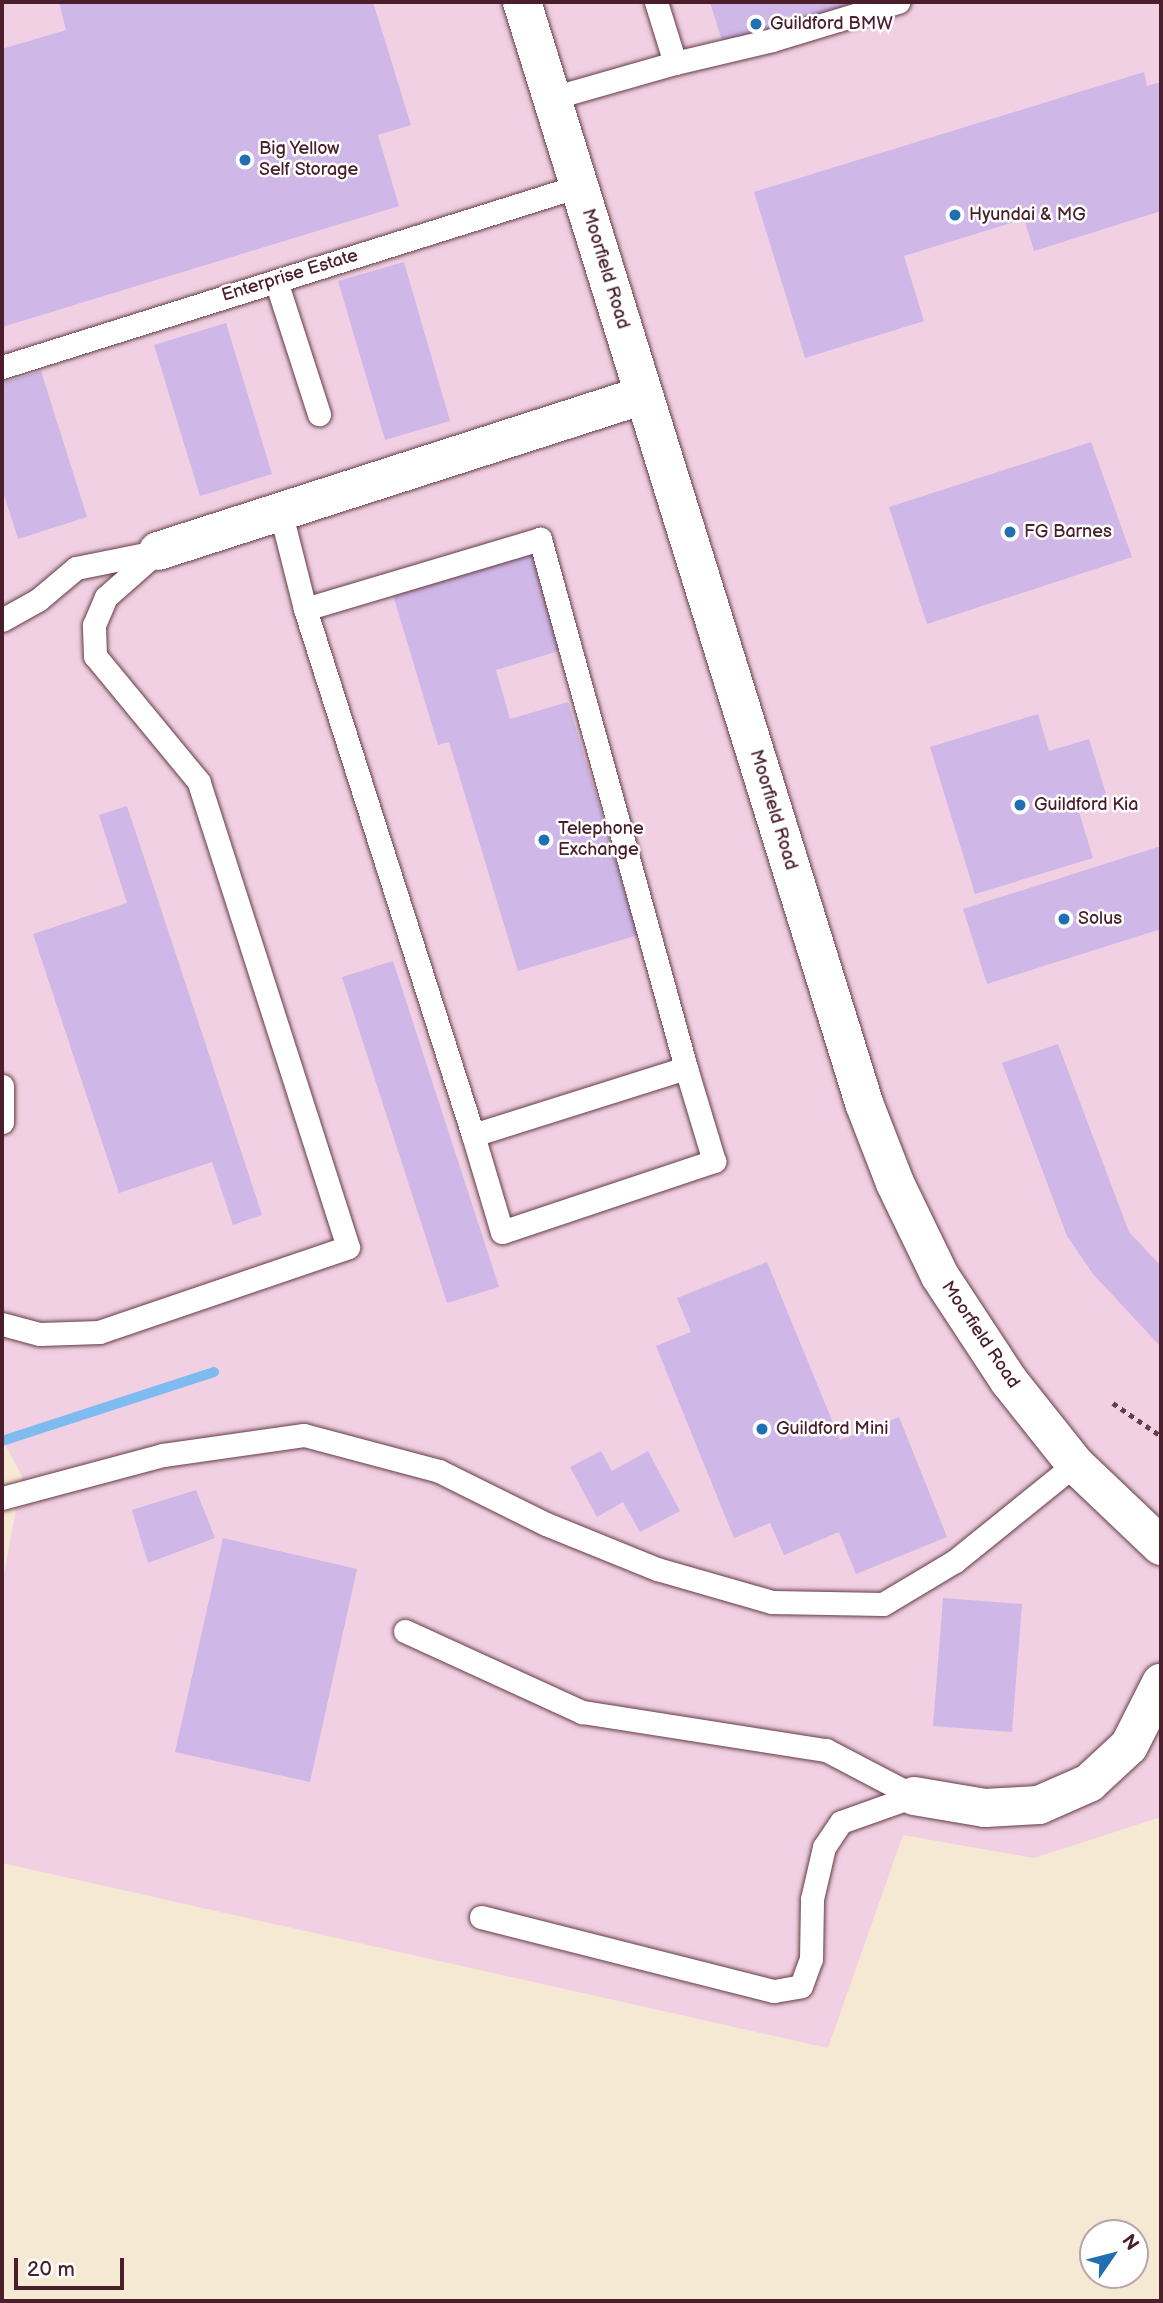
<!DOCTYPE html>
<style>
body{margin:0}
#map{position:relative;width:1163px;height:2303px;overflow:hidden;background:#f6e9d4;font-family:"Balsamiq Sans",sans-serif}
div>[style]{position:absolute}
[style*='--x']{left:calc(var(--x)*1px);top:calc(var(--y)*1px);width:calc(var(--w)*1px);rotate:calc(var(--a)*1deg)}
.built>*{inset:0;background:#f1d0e3}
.stream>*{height:10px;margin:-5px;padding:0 5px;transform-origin:5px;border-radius:5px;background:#7dbbf1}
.building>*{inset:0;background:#cfb7e7}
.path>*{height:4.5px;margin-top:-2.25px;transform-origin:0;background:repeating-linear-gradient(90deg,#643d44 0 5px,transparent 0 10px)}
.roads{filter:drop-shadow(0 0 2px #643d44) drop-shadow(0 0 2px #643d44)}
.service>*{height:23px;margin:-11.5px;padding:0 11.5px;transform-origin:11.5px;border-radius:11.5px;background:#fff}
.minor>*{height:38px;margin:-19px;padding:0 19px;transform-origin:19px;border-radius:19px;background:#fff}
.dots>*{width:19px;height:19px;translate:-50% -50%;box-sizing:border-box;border:4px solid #fff;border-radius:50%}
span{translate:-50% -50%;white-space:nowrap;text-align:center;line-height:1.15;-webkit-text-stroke:5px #fff;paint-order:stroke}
.poi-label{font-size:18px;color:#4a1f2b}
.left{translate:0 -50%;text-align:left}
.street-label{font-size:18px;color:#4a1f2b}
.frame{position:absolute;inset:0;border:4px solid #4a1f2b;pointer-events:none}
.north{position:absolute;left:1079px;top:2219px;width:70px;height:70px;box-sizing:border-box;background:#fff;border:2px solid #b7a5aa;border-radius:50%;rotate:55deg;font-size:19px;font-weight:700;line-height:28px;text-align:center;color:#4a1f2b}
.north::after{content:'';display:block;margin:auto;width:24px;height:32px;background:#1f6fb2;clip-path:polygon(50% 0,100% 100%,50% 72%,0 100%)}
.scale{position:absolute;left:14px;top:2258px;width:110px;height:32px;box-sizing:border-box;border:4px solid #4a1f2b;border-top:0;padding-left:9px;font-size:21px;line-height:24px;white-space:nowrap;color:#4a1f2b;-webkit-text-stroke:5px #fff;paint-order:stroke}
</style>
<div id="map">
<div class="built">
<div style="clip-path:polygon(2px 2px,1161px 2px,1161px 1817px,1034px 1858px,903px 1835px,828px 2048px,2px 1863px,2px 1586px,22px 1476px,2px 1439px)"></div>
</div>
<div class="stream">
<div style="--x:2;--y:1441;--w:223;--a:-18"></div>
</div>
<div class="building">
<div style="clip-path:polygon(59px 2px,373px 2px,411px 125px,378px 135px,399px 206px,2px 327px,2px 49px,66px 30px)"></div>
<div style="clip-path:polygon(710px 2px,863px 2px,724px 47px)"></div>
<div style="clip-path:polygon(1144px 72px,1147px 86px,1161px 82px,1161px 211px,1034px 251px,1024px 219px,904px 256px,924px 321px,805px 358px,754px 192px)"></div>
<div style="clip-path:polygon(404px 262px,450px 421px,385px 440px,338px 281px)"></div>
<div style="clip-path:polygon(226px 323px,272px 474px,200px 496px,154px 345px)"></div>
<div style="clip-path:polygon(41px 371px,87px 517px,18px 539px,2px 488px,2px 383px)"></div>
<div style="clip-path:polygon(1091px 442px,1132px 557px,927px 624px,889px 507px)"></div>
<div style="clip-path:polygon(533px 553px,562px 650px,496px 670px,510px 719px,568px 702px,638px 935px,518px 971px,449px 742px,438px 745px,393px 595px)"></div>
<div style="clip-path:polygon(1038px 714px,1049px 751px,1089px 739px,1108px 800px,1078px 809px,1093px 858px,975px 894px,930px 747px)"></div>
<div style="clip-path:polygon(127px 806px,262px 1215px,233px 1225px,212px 1162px,119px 1193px,33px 934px,127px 903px,99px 815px)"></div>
<div style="clip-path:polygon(1161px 846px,1161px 929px,987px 984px,963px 909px)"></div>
<div style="clip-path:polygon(393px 961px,499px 1287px,447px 1303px,342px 977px)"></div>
<div style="clip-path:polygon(1058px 1044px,1129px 1232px,1161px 1266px,1161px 1347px,1093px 1274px,1067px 1236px,1002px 1063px)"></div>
<div style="clip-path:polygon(767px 1262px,840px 1440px,899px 1417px,947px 1537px,856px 1574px,839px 1532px,784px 1555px,770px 1523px,734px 1538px,656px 1346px,691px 1332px,677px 1298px)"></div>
<div style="clip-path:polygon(601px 1451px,612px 1471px,648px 1451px,680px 1511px,640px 1532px,623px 1502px,597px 1517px,570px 1467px)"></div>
<div style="clip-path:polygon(196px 1490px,215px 1538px,148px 1563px,132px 1510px)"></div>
<div style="clip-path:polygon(223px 1538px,357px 1569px,310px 1782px,175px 1752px)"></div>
<div style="clip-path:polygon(943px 1598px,1022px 1604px,1012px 1732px,933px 1726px)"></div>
</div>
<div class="path">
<div style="--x:1113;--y:1403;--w:58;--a:34.5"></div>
</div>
<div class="roads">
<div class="service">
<div style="--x:675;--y:63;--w:100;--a:-13.3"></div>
<div style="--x:772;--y:40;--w:132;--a:-16.8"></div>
<div style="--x:552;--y:98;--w:128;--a:-15.9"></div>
<div style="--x:675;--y:63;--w:64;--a:-107.3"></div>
<div style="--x:276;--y:281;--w:140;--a:72.1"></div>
<div style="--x:2;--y:367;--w:605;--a:-17.42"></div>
<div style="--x:281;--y:514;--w:98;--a:75.8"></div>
<div style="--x:305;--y:609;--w:552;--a:72.29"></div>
<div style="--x:473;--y:1135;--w:223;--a:-17.5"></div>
<div style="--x:686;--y:1068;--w:549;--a:-105.43"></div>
<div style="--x:540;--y:539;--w:245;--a:163.4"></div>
<div style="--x:2;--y:620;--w:41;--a:-29.1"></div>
<div style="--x:38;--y:600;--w:50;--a:-40.1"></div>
<div style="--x:76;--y:568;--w:81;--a:-11.4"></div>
<div style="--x:2;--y:1086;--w:36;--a:90"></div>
<div style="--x:473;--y:1135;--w:101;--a:73.4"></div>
<div style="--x:502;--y:1232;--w:224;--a:-18.5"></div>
<div style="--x:714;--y:1161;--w:97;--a:-106.8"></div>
<div style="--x:2;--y:1324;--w:39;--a:15"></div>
<div style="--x:40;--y:1334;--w:59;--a:-1.9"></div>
<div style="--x:99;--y:1332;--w:263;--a:-18.8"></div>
<div style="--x:348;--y:1247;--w:488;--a:-107.8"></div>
<div style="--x:199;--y:782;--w:163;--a:-129.5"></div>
<div style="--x:95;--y:656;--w:31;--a:-92"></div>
<div style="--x:94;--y:625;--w:30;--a:-67"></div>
<div style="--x:106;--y:597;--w:69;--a:-41.5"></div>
<div style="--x:2;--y:1498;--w:167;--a:-15"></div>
<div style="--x:163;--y:1455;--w:142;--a:-8.1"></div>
<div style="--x:304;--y:1435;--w:140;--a:14.9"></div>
<div style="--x:439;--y:1471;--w:119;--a:26.4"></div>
<div style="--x:546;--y:1524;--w:120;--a:22.1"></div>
<div style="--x:657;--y:1569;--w:120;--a:16"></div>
<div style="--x:772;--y:1602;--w:111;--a:1"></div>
<div style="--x:883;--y:1604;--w:84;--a:-30.8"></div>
<div style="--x:955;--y:1561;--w:154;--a:-38.9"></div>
<div style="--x:405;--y:1631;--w:195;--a:24.6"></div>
<div style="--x:582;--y:1712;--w:247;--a:8.9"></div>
<div style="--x:826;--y:1750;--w:99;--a:27.6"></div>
<div style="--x:481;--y:1917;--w:302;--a:14.2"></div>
<div style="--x:774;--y:1991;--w:27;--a:-10"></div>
<div style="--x:801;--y:1986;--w:29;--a:-70"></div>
<div style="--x:811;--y:1959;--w:60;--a:-89"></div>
<div style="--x:812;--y:1899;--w:53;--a:-77"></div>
<div style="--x:824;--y:1847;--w:30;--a:-56"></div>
<div style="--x:841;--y:1822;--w:77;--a:-19.6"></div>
</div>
<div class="minor">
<div style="--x:522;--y:2;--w:1153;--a:72.74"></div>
<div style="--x:864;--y:1103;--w:86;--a:68.8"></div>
<div style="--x:895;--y:1183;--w:103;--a:64.2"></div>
<div style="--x:940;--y:1276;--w:126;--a:56.7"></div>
<div style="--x:1009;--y:1381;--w:106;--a:51.5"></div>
<div style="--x:1075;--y:1464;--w:119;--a:43.6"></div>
<div style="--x:158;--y:551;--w:510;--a:-17.8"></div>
<div style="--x:914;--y:1796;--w:72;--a:9.6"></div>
<div style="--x:985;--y:1808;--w:54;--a:-3.2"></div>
<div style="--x:1039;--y:1805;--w:55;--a:-23.7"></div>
<div style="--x:1089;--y:1783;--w:54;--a:-42.8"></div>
<div style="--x:1129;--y:1746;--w:71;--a:-63.1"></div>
</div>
</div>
<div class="dots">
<div style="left:756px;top:24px;background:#1f6fb2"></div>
<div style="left:245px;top:160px;background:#1f6fb2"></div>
<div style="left:955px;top:215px;background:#1f6fb2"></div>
<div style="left:1010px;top:532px;background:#1f6fb2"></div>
<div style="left:1020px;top:805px;background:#1f6fb2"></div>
<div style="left:544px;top:840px;background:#1f6fb2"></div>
<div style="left:1064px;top:919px;background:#1f6fb2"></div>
<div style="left:762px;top:1429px;background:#1f6fb2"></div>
</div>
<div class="poi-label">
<span class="left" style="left:770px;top:24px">Guildford BMW</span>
<span class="left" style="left:259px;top:160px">Big Yellow<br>Self Storage</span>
<span class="left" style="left:969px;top:215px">Hyundai &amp; MG</span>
<span class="left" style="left:1024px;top:532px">FG Barnes</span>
<span class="left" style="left:1034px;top:805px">Guildford Kia</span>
<span class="left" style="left:558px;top:840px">Telephone<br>Exchange</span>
<span class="left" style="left:1078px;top:919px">Solus</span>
<span class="left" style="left:776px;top:1429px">Guildford Mini</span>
</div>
<div class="street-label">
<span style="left:605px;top:269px;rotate:73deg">Moorfield Road</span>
<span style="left:290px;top:276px;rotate:-17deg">Enterprise Estate</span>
<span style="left:773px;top:810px;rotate:73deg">Moorfield Road</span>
<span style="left:980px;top:1335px;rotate:56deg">Moorfield Road</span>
</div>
<div class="frame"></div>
<div class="north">N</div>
<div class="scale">20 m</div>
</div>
